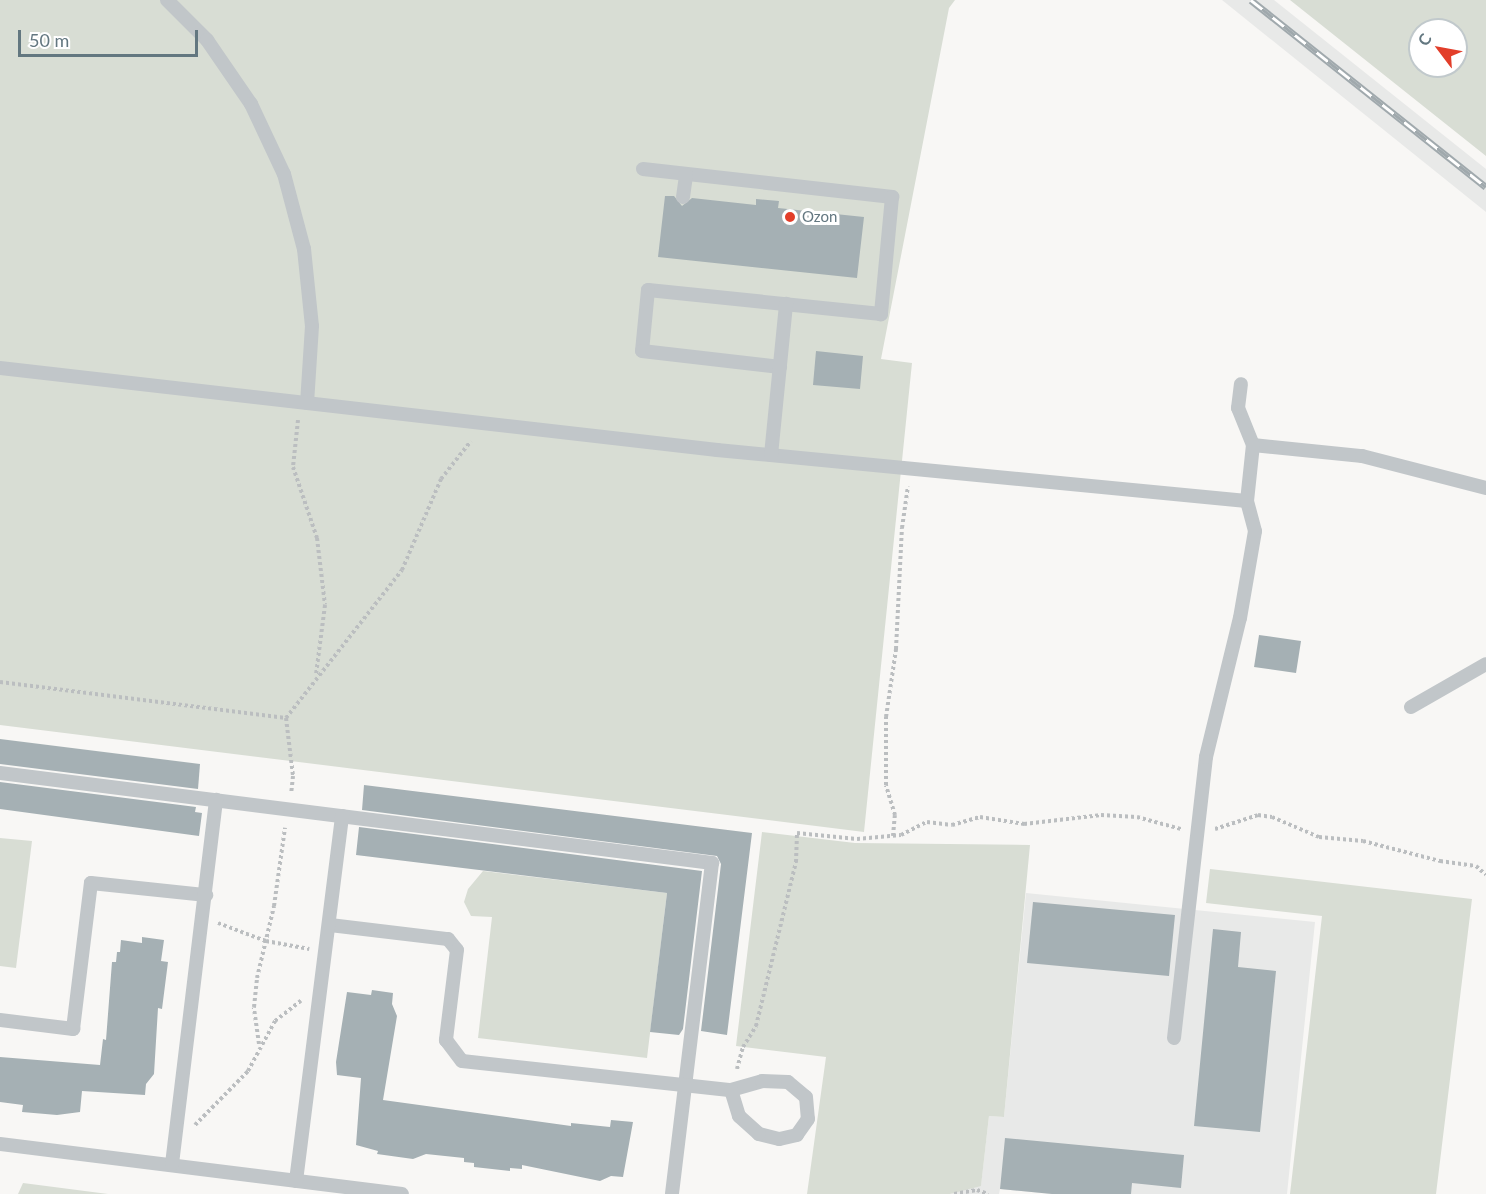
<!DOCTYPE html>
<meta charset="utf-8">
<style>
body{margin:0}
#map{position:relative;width:1486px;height:1194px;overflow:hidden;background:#f8f7f5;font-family:Lato,sans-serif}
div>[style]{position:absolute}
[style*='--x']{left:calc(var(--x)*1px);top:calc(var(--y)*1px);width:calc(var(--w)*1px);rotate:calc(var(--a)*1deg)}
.built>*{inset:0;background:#e8e9e8}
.green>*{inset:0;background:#d8ddd4}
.building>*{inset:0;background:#a5b0b4}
.path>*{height:4px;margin-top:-2px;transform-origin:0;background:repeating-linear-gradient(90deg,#bbbec0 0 3px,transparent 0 6px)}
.service>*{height:14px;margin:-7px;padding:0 7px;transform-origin:7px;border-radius:7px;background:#c1c6c9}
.rail>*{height:7px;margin-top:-3.5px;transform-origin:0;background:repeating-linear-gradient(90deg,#fff 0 14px,#a0a9ad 0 28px);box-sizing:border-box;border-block:2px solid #a0a9ad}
.dots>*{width:16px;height:16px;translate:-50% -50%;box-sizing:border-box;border:3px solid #fff;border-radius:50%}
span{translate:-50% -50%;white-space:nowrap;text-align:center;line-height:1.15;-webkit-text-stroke:6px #fff;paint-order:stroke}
.poi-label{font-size:15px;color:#637780}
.left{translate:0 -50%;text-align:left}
.north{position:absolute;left:1408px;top:18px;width:60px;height:60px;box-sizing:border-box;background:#fff;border:2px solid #c1c9cc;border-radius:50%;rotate:302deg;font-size:16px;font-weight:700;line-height:24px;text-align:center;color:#637780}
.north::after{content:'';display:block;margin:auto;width:21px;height:27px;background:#e23e2a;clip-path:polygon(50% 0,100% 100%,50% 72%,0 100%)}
.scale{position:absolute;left:18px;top:30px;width:180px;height:27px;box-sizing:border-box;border:3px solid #637780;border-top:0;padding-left:8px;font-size:18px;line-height:21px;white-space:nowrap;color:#637780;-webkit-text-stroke:4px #fff;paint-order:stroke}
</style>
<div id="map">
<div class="built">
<div style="clip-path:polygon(1222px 0,1274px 0,1486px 169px,1486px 212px)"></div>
<div style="clip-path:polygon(1026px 893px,1315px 922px,1287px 1194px,1052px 1194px,1000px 1189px,999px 1194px,950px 1194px,981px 1185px,989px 1116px,1004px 1117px)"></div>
</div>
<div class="green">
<div style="clip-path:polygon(0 0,955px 0,949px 8px,881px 359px,912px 363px,864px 832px,0 725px)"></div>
<div style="clip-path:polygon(evenodd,1290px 0,1486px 0,1486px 156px,1290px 0,1420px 30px,1456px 30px,1456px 66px,1420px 66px,1420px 30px)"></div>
<div style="clip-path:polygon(762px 832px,855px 843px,1030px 845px,1004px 1117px,989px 1116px,981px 1186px,950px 1194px,807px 1194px,826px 1057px,736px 1046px)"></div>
<div style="clip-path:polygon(0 838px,32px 841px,16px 968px,0 966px)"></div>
<div style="clip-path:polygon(1210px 869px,1472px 899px,1436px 1194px,1290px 1194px,1322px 916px,1206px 903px)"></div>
<div style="clip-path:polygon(483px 871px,667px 893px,647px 1058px,478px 1038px,492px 917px,471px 916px,464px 902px,468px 889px)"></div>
<div style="clip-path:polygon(23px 1183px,108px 1194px,18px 1194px)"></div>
</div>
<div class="building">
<div style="clip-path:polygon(665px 196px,674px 196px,682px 206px,692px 198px,756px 205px,756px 199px,779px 201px,778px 208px,864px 217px,857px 278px,658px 257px)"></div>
<div style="clip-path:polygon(816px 351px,863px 356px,860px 389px,813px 385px)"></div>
<div style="clip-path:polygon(1259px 635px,1301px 641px,1296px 673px,1254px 667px)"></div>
<div style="clip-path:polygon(0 739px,200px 764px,198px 789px,0 764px)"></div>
<div style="clip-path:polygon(0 782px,196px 807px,195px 812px,202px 813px,199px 836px,0 809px)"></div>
<div style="clip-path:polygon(364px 785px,752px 833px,727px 1035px,701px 1031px,721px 864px,717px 856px,362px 810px)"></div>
<div style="clip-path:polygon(359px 827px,702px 871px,683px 1029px,679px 1035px,650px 1032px,667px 893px,356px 855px)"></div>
<div style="clip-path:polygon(1033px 902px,1175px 915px,1169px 976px,1027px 963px)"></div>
<div style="clip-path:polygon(1213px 929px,1241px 932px,1238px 967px,1276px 971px,1260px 1132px,1194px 1126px)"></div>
<div style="clip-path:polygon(142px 937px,164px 940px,161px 961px,168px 962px,162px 1009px,158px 1008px,154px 1074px,146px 1084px,145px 1095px,82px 1091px,80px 1112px,57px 1115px,22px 1112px,23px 1105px,0 1102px,0 1057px,100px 1065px,103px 1039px,106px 1040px,112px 962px,116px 962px,117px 952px,120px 952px,121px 940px,142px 943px)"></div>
<div style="clip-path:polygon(372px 990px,393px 993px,392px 1004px,397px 1016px,383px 1100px,571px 1126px,571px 1123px,610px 1127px,611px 1120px,633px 1122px,623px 1177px,611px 1176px,600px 1181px,522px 1165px,522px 1169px,510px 1168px,510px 1171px,474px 1167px,474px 1163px,464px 1162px,464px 1158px,426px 1154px,413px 1159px,377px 1154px,378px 1151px,356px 1145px,361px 1078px,337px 1075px,336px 1062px,347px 992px,371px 995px)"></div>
<div style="clip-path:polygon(1005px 1138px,1184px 1155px,1181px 1188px,1132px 1183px,1131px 1194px,1052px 1194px,1000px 1189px)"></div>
</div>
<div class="path">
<div style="--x:298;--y:420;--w:47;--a:96.1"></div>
<div style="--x:293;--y:467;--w:75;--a:71.3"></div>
<div style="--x:317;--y:538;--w:67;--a:83.2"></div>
<div style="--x:325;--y:605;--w:70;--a:97.4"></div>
<div style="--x:0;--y:682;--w:288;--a:7.2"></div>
<div style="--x:286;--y:718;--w:58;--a:83.1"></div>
<div style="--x:293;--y:776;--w:18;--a:96"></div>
<div style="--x:286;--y:718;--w:188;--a:-51.9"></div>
<div style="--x:402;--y:570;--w:99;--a:-66.8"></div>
<div style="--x:441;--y:479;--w:48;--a:-51.7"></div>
<div style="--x:1215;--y:829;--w:45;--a:-18"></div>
<div style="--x:1258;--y:815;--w:14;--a:8"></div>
<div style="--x:1272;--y:817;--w:51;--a:23.1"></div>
<div style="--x:1319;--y:837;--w:44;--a:5.2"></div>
<div style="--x:1363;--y:841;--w:80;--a:14.6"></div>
<div style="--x:1440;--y:861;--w:36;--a:8"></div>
<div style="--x:1476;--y:866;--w:13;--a:42"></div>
<div style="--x:893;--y:836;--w:21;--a:-85"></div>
<div style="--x:895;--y:815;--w:31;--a:-107"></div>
<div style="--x:886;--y:785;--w:68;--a:-90"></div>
<div style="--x:886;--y:717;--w:69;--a:-81.6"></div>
<div style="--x:896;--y:649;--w:121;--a:-87.2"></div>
<div style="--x:902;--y:528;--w:42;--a:-81.9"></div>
<div style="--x:218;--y:923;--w:51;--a:20.6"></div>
<div style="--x:266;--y:941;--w:44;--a:10.5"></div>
<div style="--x:259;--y:1044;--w:37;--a:-98"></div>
<div style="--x:254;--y:1007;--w:29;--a:-84"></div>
<div style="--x:257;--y:978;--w:74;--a:-76.7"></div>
<div style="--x:274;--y:906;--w:79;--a:-82"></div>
<div style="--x:737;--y:1069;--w:23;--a:-75"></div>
<div style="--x:743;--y:1047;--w:25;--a:-58"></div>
<div style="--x:756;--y:1026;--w:169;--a:-76.3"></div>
<div style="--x:796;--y:862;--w:29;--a:-88"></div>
<div style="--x:797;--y:833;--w:60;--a:5.7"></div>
<div style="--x:857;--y:839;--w:44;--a:-5.2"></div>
<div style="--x:901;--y:835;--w:29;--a:-27"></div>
<div style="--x:927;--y:822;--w:25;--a:7"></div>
<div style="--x:952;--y:825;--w:29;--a:-16"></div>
<div style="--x:980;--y:817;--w:45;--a:9"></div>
<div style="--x:1024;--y:824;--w:78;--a:-6.7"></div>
<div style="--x:1101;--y:815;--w:36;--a:3"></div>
<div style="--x:1137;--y:817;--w:46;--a:15.3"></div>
<div style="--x:195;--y:1125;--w:76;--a:-45.5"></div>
<div style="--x:248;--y:1071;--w:57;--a:-61.6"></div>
<div style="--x:275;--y:1021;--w:33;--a:-38"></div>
<div style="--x:954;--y:1194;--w:23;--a:-10"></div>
<div style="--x:977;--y:1190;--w:12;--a:20"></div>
</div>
<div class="service">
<div style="--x:167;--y:0;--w:57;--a:45"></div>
<div style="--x:207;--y:40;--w:78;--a:55.5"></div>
<div style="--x:251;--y:104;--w:77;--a:64.8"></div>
<div style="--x:284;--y:174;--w:78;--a:75.1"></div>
<div style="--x:304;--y:249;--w:77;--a:84.1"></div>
<div style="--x:312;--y:326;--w:77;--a:93.7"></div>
<div style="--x:643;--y:169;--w:251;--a:6.4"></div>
<div style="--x:892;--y:197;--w:118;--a:95.4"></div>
<div style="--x:881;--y:314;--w:234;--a:-174.1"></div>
<div style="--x:648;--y:290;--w:61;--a:95.6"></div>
<div style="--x:642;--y:351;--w:139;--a:6.6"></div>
<div style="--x:683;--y:197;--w:22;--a:-82"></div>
<div style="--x:0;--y:368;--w:722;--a:6.52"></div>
<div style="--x:717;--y:450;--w:532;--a:5.5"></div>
<div style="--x:1253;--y:445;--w:110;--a:5.8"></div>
<div style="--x:1362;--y:456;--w:128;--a:14.5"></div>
<div style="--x:771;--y:455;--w:152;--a:-84.3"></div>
<div style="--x:1411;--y:707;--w:86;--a:-29.8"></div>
<div style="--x:0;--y:773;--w:718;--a:7.2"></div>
<div style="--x:712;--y:863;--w:333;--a:96.9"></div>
<div style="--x:330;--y:925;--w:119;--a:6.8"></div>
<div style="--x:448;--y:939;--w:14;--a:51"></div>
<div style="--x:457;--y:950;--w:91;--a:97"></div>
<div style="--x:446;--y:1040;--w:26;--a:53"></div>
<div style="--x:462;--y:1061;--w:271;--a:6.2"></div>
<div style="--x:731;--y:1090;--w:32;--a:-16"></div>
<div style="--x:762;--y:1081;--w:26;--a:2"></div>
<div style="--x:788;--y:1082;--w:23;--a:40"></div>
<div style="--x:806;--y:1097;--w:22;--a:85"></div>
<div style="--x:808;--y:1119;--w:19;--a:125"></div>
<div style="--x:797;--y:1135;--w:18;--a:167"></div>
<div style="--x:779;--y:1139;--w:21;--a:-166"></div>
<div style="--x:759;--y:1134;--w:27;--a:-138"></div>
<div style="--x:739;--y:1116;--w:27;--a:-107"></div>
<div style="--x:0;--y:1020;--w:74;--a:7"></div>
<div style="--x:73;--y:1029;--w:147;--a:-83"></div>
<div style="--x:91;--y:883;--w:116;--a:6"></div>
<div style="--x:1174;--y:1038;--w:283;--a:-83.5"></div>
<div style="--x:1206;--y:757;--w:143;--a:-76.3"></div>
<div style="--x:1240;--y:618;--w:88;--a:-80.2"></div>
<div style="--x:1255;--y:531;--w:31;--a:-105"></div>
<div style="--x:1247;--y:501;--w:56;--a:-83.9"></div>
<div style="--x:1253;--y:445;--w:40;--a:-112"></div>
<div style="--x:1238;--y:408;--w:24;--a:-83"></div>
<div style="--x:0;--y:1144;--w:405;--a:7.1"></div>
<div style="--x:172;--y:1164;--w:367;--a:-83.1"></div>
<div style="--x:296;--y:1181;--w:368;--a:-82.8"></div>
</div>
<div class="rail">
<div style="--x:1251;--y:0;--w:300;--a:38.5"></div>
</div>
<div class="dots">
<div style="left:790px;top:217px;background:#e23e2a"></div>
</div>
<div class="poi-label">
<span class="left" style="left:802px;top:217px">Ozon</span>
</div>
<div class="north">С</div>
<div class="scale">50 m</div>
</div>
